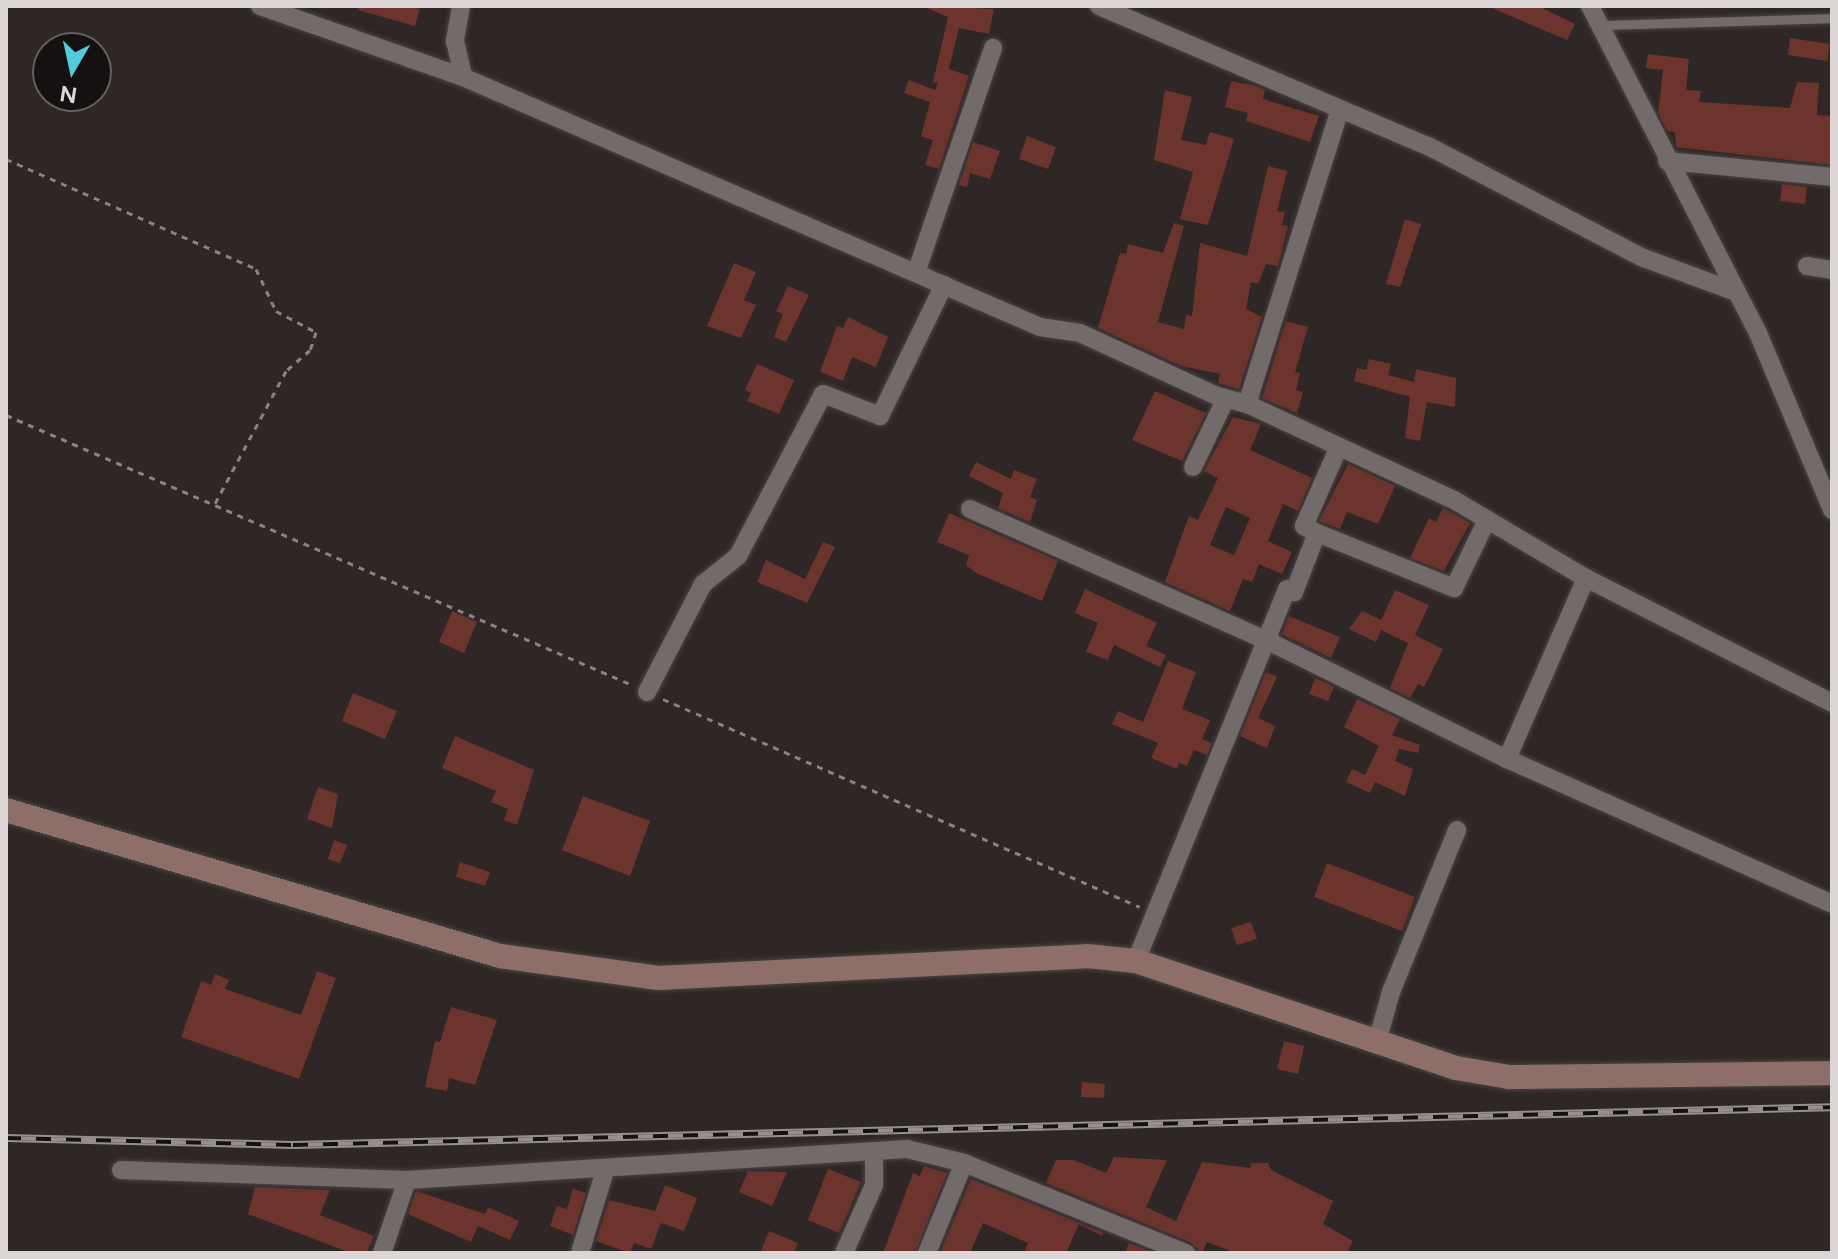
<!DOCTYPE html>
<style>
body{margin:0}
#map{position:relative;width:1838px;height:1259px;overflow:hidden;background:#2e2726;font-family:Figtree,sans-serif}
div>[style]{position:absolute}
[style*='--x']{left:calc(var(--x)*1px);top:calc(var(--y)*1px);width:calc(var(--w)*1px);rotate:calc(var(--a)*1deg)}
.building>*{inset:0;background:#6d332d}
.path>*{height:3px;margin-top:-1.5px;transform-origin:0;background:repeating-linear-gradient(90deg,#898382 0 6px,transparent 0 12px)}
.roads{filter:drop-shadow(0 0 2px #494443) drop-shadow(0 0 2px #494443)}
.lane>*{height:9px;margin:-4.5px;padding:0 4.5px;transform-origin:4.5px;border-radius:4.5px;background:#736b69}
.street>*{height:18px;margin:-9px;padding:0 9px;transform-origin:9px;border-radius:9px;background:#736b69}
.secondary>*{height:24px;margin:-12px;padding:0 12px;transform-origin:12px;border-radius:12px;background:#8e6e69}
.rail>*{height:8px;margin-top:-4px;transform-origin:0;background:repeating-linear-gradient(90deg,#141110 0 15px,#958f8e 0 30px);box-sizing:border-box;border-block:2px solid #958f8e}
span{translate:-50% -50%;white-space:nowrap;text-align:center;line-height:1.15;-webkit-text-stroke:6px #141110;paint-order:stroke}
.frame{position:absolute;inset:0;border:8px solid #dcd7d6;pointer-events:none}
.north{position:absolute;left:32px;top:32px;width:80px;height:80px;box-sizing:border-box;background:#141110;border:2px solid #64605f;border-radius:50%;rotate:189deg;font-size:22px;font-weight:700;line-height:32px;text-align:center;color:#dcd7d6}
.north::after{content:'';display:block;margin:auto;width:28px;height:36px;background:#53cbdb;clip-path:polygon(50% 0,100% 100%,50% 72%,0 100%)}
</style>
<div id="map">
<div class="building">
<div style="clip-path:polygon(359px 6px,408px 6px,420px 9px,415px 26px,358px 10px)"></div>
<div style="clip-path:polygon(922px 6px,994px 9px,989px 34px,959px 28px,949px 69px,969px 76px,939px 169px,925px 165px,933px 140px,921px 136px,930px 102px,904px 93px,909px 80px,935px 90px,938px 83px,933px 82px,948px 17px)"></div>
<div style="clip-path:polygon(1487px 6px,1538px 6px,1575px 24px,1567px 40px)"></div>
<div style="clip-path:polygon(1790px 38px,1830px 44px,1827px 61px,1788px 55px)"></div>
<div style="clip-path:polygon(1648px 54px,1689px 59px,1686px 90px,1701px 91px,1699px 102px,1790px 108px,1797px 82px,1819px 83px,1817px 115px,1832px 116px,1832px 165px,1676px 147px,1675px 132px,1668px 131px,1658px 113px,1663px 70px,1646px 68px)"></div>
<div style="clip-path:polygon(1231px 81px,1256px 86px,1265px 90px,1263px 99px,1319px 116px,1310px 142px,1246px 121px,1248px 113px,1225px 107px)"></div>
<div style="clip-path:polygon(1165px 90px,1192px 97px,1181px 140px,1206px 145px,1210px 132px,1234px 139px,1208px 225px,1180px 219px,1193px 172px,1154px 160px)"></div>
<div style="clip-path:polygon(1027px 136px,1056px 147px,1048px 169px,1019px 159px)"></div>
<div style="clip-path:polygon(973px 142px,1000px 151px,990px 179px,970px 173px,967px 187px,959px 185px)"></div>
<div style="clip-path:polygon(1268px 166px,1287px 171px,1277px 211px,1285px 212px,1282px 225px,1288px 226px,1278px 266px,1266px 264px,1258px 284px,1251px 282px,1246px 309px,1262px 317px,1239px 389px,1218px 383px,1220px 374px,1181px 366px,1098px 328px,1120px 253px,1126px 254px,1128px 244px,1163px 253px,1174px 223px,1184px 226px,1158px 322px,1184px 329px,1186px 315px,1192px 316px,1200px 243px,1247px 256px)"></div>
<div style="clip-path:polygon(1782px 184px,1807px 187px,1805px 204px,1780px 201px)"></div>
<div style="clip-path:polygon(1405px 219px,1421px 224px,1400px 287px,1386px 284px)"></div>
<div style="clip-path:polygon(734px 263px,756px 272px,744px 300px,756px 305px,741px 338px,707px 326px)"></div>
<div style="clip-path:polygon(788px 286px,809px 295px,786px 342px,774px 337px,783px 314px,776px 311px)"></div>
<div style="clip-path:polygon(848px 317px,888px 337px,876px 367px,852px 357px,843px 381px,820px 372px,837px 326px,843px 328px)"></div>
<div style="clip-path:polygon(1286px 321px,1308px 327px,1295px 372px,1300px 373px,1296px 390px,1303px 392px,1297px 413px,1262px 398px)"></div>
<div style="clip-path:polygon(1369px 359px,1391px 364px,1388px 375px,1414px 382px,1416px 369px,1456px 378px,1455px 407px,1427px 402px,1420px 441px,1405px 438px,1410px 397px,1354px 381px,1357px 368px,1366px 370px)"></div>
<div style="clip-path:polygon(757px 364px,794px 380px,779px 414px,747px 401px,751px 393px,745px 390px)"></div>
<div style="clip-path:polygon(1155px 391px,1206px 413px,1182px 461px,1132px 440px)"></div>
<div style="clip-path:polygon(evenodd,1233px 417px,1261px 424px,1250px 450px,1312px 478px,1298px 511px,1283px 504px,1268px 541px,1292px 552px,1282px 574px,1259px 564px,1252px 582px,1243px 579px,1230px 611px,1165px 582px,1189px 516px,1198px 520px,1218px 478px,1204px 471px,1233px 417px,1226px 507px,1250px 518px,1234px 555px,1210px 545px,1226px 507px)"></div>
<div style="clip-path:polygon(976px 462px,1011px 479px,1014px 470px,1037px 479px,1030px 497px,1037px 500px,1030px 522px,998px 508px,1003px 493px,969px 476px)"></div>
<div style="clip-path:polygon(1348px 464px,1395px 486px,1378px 524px,1347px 512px,1340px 529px,1319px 521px)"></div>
<div style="clip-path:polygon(1443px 508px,1470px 523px,1444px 571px,1410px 558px,1429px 518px,1436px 522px)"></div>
<div style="clip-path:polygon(949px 513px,1058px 561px,1042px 601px,976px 573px,966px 565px,969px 555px,937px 542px)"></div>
<div style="clip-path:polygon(823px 542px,835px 547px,807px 603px,757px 582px,766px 560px,805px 579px)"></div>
<div style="clip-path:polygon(1085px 589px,1157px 623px,1146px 646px,1166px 655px,1160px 667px,1114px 645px,1108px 660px,1086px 652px,1098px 623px,1075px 613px)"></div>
<div style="clip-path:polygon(1395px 590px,1429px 605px,1415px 635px,1443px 649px,1424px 687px,1418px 684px,1410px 698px,1390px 688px,1408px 643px,1381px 630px,1376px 642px,1349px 629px,1362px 611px,1381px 620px)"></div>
<div style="clip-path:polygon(452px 611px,477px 622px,464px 653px,439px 642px)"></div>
<div style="clip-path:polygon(1289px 616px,1340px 637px,1331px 658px,1282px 634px)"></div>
<div style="clip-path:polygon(1168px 661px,1196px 672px,1182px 709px,1210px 720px,1202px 739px,1212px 743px,1207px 755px,1194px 750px,1187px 766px,1179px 763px,1177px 769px,1151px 758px,1158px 743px,1112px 724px,1118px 711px,1143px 722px)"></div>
<div style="clip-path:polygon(1266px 672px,1277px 677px,1258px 718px,1275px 726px,1267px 748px,1240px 736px)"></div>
<div style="clip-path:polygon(1315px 678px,1334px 687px,1328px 701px,1309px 694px)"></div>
<div style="clip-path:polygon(353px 693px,397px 711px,385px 739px,342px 721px)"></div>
<div style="clip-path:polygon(1357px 699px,1400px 719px,1392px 735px,1420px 745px,1418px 753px,1399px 749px,1395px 761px,1413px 769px,1405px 796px,1375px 782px,1370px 793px,1346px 782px,1352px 769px,1365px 775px,1379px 746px,1344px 727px)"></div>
<div style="clip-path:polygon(455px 736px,534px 770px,517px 825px,504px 820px,508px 809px,491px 802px,496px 791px,442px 768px)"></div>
<div style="clip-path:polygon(318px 787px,338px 794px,332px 828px,307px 819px)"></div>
<div style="clip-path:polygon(583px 796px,650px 821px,630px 876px,562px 850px)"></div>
<div style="clip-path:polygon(334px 840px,347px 845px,340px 863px,328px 859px)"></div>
<div style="clip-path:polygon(460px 862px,490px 872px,485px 886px,456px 877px)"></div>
<div style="clip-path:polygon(1327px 863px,1415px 897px,1402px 931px,1314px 897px)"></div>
<div style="clip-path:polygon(1251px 922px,1257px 939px,1237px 945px,1231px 928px)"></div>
<div style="clip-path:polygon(317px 971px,336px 978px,299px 1079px,181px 1037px,201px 981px,211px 985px,215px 974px,229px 980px,225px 989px,301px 1015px)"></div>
<div style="clip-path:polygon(451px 1007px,497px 1020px,475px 1085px,449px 1078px,447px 1091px,425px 1087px,435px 1041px,440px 1042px)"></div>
<div style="clip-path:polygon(1284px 1041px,1304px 1046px,1298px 1074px,1277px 1069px)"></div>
<div style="clip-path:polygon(1082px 1082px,1105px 1084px,1104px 1098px,1081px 1097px)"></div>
<div style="clip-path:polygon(1114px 1157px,1167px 1160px,1146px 1207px,1176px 1221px,1202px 1162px,1250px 1168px,1252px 1163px,1268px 1163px,1271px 1170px,1333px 1201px,1323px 1224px,1353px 1241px,1347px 1253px,1236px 1253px,1207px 1242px,1202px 1253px,1190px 1242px,1046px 1183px,1056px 1160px,1074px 1160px,1106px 1173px)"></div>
<div style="clip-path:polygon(924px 1166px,947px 1173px,915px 1253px,883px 1253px,913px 1173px,920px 1176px)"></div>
<div style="clip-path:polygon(828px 1169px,861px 1182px,839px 1233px,808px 1220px)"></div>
<div style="clip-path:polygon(748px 1171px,787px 1172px,772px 1206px,739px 1192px)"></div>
<div style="clip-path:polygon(971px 1179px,1104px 1233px,1102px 1236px,1079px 1224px,1066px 1253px,1024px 1253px,1028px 1243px,983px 1223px,970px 1253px,940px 1253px)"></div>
<div style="clip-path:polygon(665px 1185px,697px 1198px,684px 1231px,661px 1223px,651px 1249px,634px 1243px,630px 1253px,596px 1241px,609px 1200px,655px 1211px)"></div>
<div style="clip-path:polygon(255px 1187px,330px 1190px,320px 1215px,374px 1236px,367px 1253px,351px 1253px,248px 1214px)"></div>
<div style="clip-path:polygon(573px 1189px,586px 1193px,573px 1235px,550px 1226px,557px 1206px,567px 1209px)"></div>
<div style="clip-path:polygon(416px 1191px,485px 1214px,488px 1207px,519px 1221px,510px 1240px,478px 1226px,471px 1242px,408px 1214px)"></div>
<div style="clip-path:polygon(769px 1231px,798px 1243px,794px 1253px,760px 1253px)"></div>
<div style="clip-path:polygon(1129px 1243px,1154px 1253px,1125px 1253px)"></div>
</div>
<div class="path">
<div style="--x:6;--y:159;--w:273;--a:23.7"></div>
<div style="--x:256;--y:269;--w:47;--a:64.5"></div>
<div style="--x:276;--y:311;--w:45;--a:27.7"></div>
<div style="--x:316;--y:332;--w:19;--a:108"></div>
<div style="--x:310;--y:350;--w:32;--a:139"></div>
<div style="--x:286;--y:371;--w:152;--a:118.2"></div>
<div style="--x:6;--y:415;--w:680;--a:23.32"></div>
<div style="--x:663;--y:699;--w:520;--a:23.56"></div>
</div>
<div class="roads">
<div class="lane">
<div style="--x:1600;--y:25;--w:232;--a:-1.7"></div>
</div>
<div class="street">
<div style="--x:260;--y:6;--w:215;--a:19.3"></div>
<div style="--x:463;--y:77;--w:629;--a:23.43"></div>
<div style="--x:1040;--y:327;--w:40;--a:8.5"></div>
<div style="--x:1080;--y:333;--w:151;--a:24.7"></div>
<div style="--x:1217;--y:396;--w:31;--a:15"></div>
<div style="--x:1247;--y:404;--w:228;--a:24.9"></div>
<div style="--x:1454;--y:500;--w:153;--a:30.6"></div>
<div style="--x:1586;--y:578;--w:276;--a:26.9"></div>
<div style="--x:461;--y:6;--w:36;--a:100"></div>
<div style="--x:455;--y:41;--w:37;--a:77"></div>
<div style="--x:1099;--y:6;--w:358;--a:23.1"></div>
<div style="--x:1428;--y:146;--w:240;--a:27.5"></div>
<div style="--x:1641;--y:257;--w:101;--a:20.2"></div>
<div style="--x:1590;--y:6;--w:368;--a:62.8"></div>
<div style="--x:1758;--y:333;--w:192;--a:67.3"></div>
<div style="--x:1667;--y:161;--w:166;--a:5.5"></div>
<div style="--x:1807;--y:266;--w:25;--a:9"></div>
<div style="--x:916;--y:273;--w:238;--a:-71.1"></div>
<div style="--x:1247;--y:404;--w:309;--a:-72.5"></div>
<div style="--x:1193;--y:467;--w:76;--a:-64.4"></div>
<div style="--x:970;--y:509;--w:326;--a:23.9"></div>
<div style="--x:1268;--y:641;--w:267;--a:26.3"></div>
<div style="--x:1507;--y:759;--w:356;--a:24"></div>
<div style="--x:1317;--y:533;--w:148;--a:21.9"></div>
<div style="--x:1454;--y:588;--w:76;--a:-64.1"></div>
<div style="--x:647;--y:692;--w:122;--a:-62.6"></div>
<div style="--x:703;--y:584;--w:45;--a:-38.7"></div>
<div style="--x:738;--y:556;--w:183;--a:-62.3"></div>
<div style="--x:823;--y:394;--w:61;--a:21.1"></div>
<div style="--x:880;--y:416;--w:146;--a:-64"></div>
<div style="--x:1507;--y:759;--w:197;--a:-66.4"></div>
<div style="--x:1136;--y:961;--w:401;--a:-67.9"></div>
<div style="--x:1287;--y:589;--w:8;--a:23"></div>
<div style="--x:1294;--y:592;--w:63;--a:-68.7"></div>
<div style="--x:1317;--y:533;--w:15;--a:-152"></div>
<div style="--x:1304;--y:526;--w:84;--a:-66.2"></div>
<div style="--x:1377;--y:1042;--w:52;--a:-74.4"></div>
<div style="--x:1391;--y:992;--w:175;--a:-67.8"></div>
<div style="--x:121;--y:1170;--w:286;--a:2"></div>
<div style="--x:407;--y:1180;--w:501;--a:-3.55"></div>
<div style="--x:907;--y:1149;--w:59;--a:13.8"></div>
<div style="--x:964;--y:1163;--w:240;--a:22.1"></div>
<div style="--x:382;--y:1253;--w:77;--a:-71.1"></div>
<div style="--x:580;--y:1253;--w:87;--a:-73.2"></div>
<div style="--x:844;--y:1253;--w:74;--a:-66.2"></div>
<div style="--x:874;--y:1185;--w:34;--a:-90"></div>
<div style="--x:927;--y:1253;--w:97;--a:-67.7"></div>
</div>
<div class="secondary">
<div style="--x:6;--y:810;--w:515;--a:16.46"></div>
<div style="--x:500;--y:956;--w:160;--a:7.9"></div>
<div style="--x:658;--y:978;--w:430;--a:-2.9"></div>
<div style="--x:1087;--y:956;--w:49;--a:5.8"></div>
<div style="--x:1136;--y:961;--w:337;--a:18.5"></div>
<div style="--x:1456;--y:1068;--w:54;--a:9.6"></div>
<div style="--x:1509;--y:1077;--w:323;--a:-0.7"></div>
</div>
</div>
<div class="rail">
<div style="--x:6;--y:1138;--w:287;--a:1.4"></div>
<div style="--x:293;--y:1145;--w:1539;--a:-1.41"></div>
</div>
<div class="frame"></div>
<div class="north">N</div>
</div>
